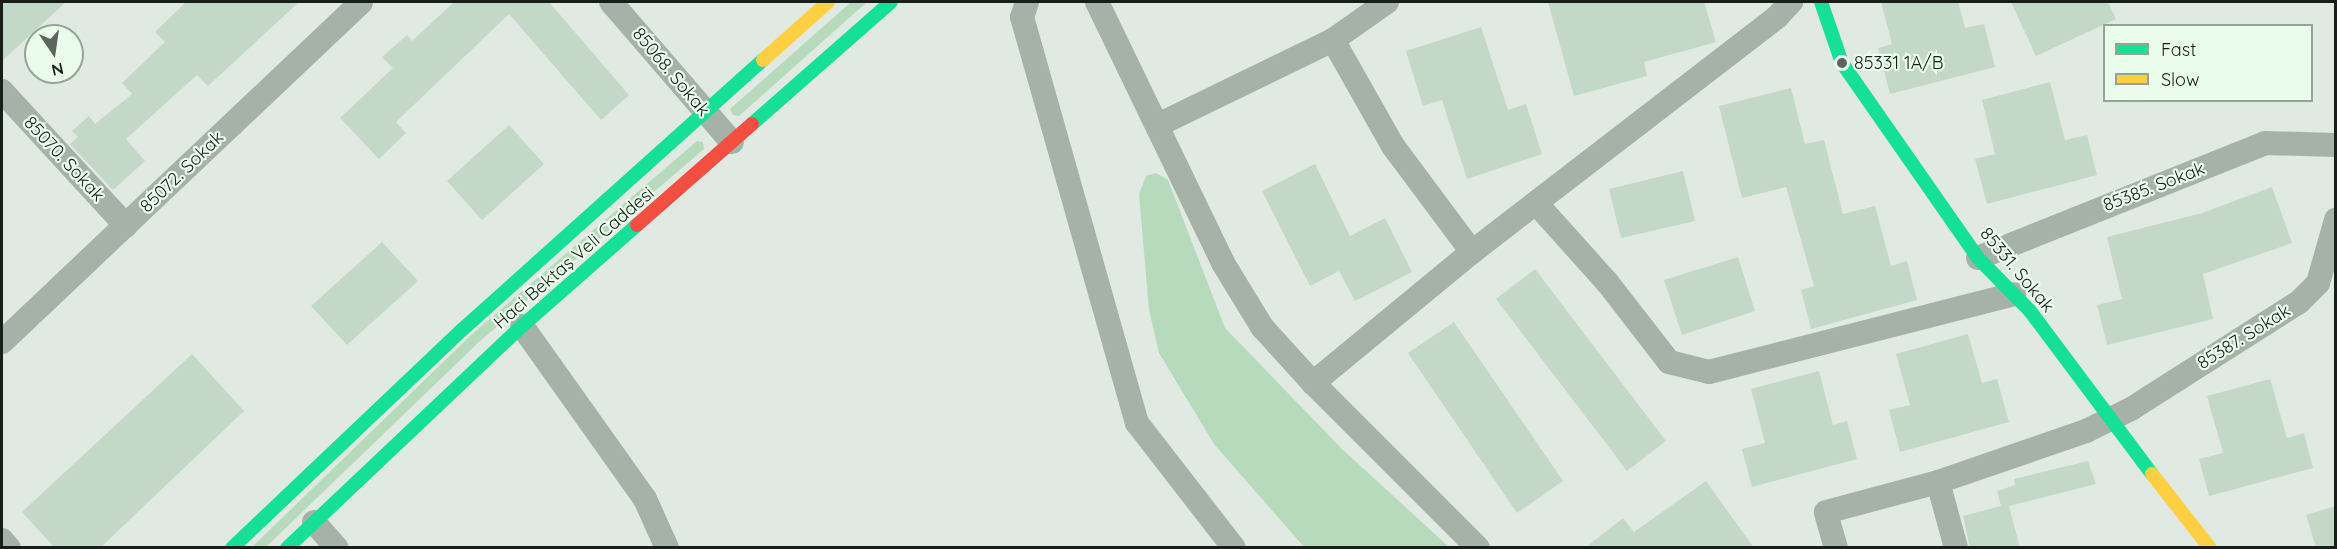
<!DOCTYPE html>
<meta charset="utf-8">
<style>
body{margin:0}
#map{position:relative;width:2337px;height:549px;overflow:hidden;background:#e1eae2;font-family:Quicksand,sans-serif}
div>[style]{position:absolute}
[style*='--x']{left:calc(var(--x)*1px);top:calc(var(--y)*1px);width:calc(var(--w)*1px);rotate:calc(var(--a)*1deg)}
.green>*{inset:0;background:#b8dabc}
.building>*{inset:0;background:#c4d8c7}
.street>*{height:24px;margin:-12px;padding:0 12px;transform-origin:12px;border-radius:12px;background:#a6b2a7}
.fast>*{height:14px;margin:-7px;padding:0 7px;transform-origin:7px;border-radius:7px;background:#16e098}
.slow>*{height:14px;margin:-7px;padding:0 7px;transform-origin:7px;border-radius:7px;background:#ffcf43}
.jam>*{height:14px;margin:-7px;padding:0 7px;transform-origin:7px;border-radius:7px;background:#f24e42}
.dots>*{width:16px;height:16px;translate:-50% -50%;box-sizing:border-box;border:3px solid #eafceb;border-radius:50%}
span{translate:-50% -50%;white-space:nowrap;text-align:center;line-height:1.15;-webkit-text-stroke:4.5px #eafceb;paint-order:stroke}
.poi-label{font-size:18px;color:#181e19}
.left{translate:0 -50%;text-align:left}
.street-label{font-size:18px;color:#181e19}
.frame{position:absolute;inset:0;border:3px solid #181e19;pointer-events:none}
.legend{position:absolute;left:2103px;top:24px;width:210px;height:78px;box-sizing:border-box;background:#eafceb;border:2px solid #96a397;margin:0;padding:8px 10px;list-style:none;font-size:18px;color:#181e19}
.legend li{display:flex;align-items:center;gap:12px;height:30px}
.legend b{width:30px;border:2px solid #96a397}
.north{position:absolute;left:24px;top:24px;width:60px;height:60px;box-sizing:border-box;background:#eafceb;border:2px solid #96a397;border-radius:50%;rotate:167deg;font-size:16px;font-weight:700;line-height:24px;text-align:center;color:#181e19}
.north::after{content:'';display:block;margin:auto;width:21px;height:27px;background:#5e655f;clip-path:polygon(50% 0,100% 100%,50% 72%,0 100%)}
</style>
<div id="map">
<div class="green">
<div style="clip-path:polygon(851px 2px,867px 2px,739px 116px,733px 115px,730px 109px)"></div>
<div style="clip-path:polygon(697px 141px,703px 142px,704px 149px,479px 342px,266px 547px,251px 548px,471px 335px)"></div>
<div style="clip-path:polygon(1156px 173px,1168px 180px,1225px 328px,1342px 449px,1449px 547px,1304px 547px,1214px 444px,1159px 353px,1149px 310px,1139px 194px,1146px 176px)"></div>
</div>
<div class="building">
<div style="clip-path:polygon(2px 2px,66px 2px,2px 61px)"></div>
<div style="clip-path:polygon(186px 2px,299px 2px,208px 86px,197px 75px,126px 139px,145px 161px,113px 190px,70px 144px,78px 137px,72px 131px,89px 116px,95px 124px,132px 94px,122px 83px,165px 42px,155px 32px)"></div>
<div style="clip-path:polygon(454px 2px,549px 2px,629px 95px,601px 120px,509px 14px,396px 122px,406px 133px,379px 159px,340px 118px,393px 68px,382px 57px,407px 35px,412px 41px)"></div>
<div style="clip-path:polygon(1548px 2px,1704px 2px,1716px 42px,1644px 62px,1647px 76px,1574px 96px)"></div>
<div style="clip-path:polygon(1881px 2px,1958px 2px,1965px 28px,1984px 24px,1995px 67px,1890px 94px,1878px 48px,1892px 44px)"></div>
<div style="clip-path:polygon(2011px 2px,2108px 2px,2116px 19px,2036px 56px)"></div>
<div style="clip-path:polygon(1481px 27px,1508px 110px,1526px 104px,1542px 154px,1467px 179px,1442px 100px,1423px 106px,1406px 51px)"></div>
<div style="clip-path:polygon(2050px 82px,2065px 140px,2087px 135px,2097px 175px,1987px 204px,1975px 159px,1995px 154px,1982px 100px)"></div>
<div style="clip-path:polygon(1791px 88px,1805px 144px,1824px 140px,1843px 214px,1875px 206px,1891px 266px,1907px 261px,1917px 300px,1811px 329px,1801px 290px,1814px 286px,1786px 187px,1742px 198px,1719px 106px)"></div>
<div style="clip-path:polygon(509px 125px,544px 164px,482px 220px,447px 181px)"></div>
<div style="clip-path:polygon(1315px 164px,1350px 236px,1385px 218px,1412px 272px,1355px 301px,1339px 271px,1310px 286px,1262px 191px)"></div>
<div style="clip-path:polygon(1683px 171px,1695px 221px,1621px 238px,1609px 189px)"></div>
<div style="clip-path:polygon(2272px 187px,2292px 243px,2203px 274px,2213px 319px,2107px 345px,2097px 305px,2122px 299px,2107px 237px,2202px 213px)"></div>
<div style="clip-path:polygon(382px 242px,418px 281px,347px 345px,311px 306px)"></div>
<div style="clip-path:polygon(1738px 257px,1755px 311px,1682px 335px,1664px 280px)"></div>
<div style="clip-path:polygon(1535px 269px,1666px 441px,1627px 471px,1496px 299px)"></div>
<div style="clip-path:polygon(1454px 322px,1563px 481px,1517px 513px,1408px 353px)"></div>
<div style="clip-path:polygon(1968px 334px,1982px 383px,1997px 379px,2009px 422px,1900px 452px,1889px 410px,1910px 405px,1896px 354px)"></div>
<div style="clip-path:polygon(192px 354px,244px 411px,100px 548px,55px 548px,22px 512px)"></div>
<div style="clip-path:polygon(1819px 371px,1833px 425px,1847px 421px,1857px 459px,1752px 487px,1742px 449px,1765px 443px,1751px 389px)"></div>
<div style="clip-path:polygon(2270px 379px,2287px 438px,2304px 433px,2313px 468px,2209px 496px,2199px 459px,2223px 453px,2207px 396px)"></div>
<div style="clip-path:polygon(2088px 461px,2096px 484px,2009px 506px,2020px 548px,1970px 548px,1963px 516px,2001px 506px,1997px 491px,2015px 485px,2014px 479px)"></div>
<div style="clip-path:polygon(1706px 481px,1754px 548px,1585px 548px,1623px 518px,1634px 532px)"></div>
<div style="clip-path:polygon(2336px 506px,2336px 548px,2316px 548px,2306px 515px)"></div>
</div>
<div class="street">
<div style="--x:611;--y:2;--w:185;--a:49.2"></div>
<div style="--x:1027;--y:2;--w:16;--a:108"></div>
<div style="--x:1022;--y:17;--w:422;--a:74.2"></div>
<div style="--x:1137;--y:423;--w:158;--a:52.2"></div>
<div style="--x:1097;--y:2;--w:290;--a:64.2"></div>
<div style="--x:1223;--y:263;--w:75;--a:58.6"></div>
<div style="--x:1262;--y:327;--w:76;--a:47.7"></div>
<div style="--x:1313;--y:383;--w:233;--a:45"></div>
<div style="--x:1333;--y:40;--w:122;--a:60.5"></div>
<div style="--x:1393;--y:146;--w:132;--a:53.3"></div>
<div style="--x:2;--y:91;--w:183;--a:47.4"></div>
<div style="--x:1158;--y:125;--w:195;--a:-25.9"></div>
<div style="--x:1333;--y:40;--w:66;--a:-35.1"></div>
<div style="--x:1536;--y:203;--w:106;--a:48.1"></div>
<div style="--x:1607;--y:282;--w:101;--a:52.2"></div>
<div style="--x:1669;--y:362;--w:41;--a:14"></div>
<div style="--x:1709;--y:372;--w:315;--a:-14.3"></div>
<div style="--x:1978;--y:258;--w:309;--a:-21.8"></div>
<div style="--x:2265;--y:143;--w:71;--a:1.6"></div>
<div style="--x:522;--y:326;--w:212;--a:54.6"></div>
<div style="--x:645;--y:499;--w:54;--a:65.8"></div>
<div style="--x:2;--y:342;--w:494;--a:-43.4"></div>
<div style="--x:1313;--y:383;--w:206;--a:-39.5"></div>
<div style="--x:1472;--y:252;--w:385;--a:-37.6"></div>
<div style="--x:1777;--y:17;--w:21;--a:-47"></div>
<div style="--x:1938;--y:482;--w:68;--a:74.7"></div>
<div style="--x:314;--y:522;--w:35;--a:49"></div>
<div style="--x:2;--y:540;--w:11;--a:49"></div>
<div style="--x:1836;--y:548;--w:37;--a:-106"></div>
<div style="--x:1826;--y:512;--w:116;--a:-15"></div>
<div style="--x:1938;--y:482;--w:157;--a:-19"></div>
<div style="--x:2086;--y:431;--w:50;--a:-26.1"></div>
<div style="--x:2131;--y:409;--w:199;--a:-32.5"></div>
<div style="--x:2299;--y:302;--w:27;--a:-45"></div>
<div style="--x:2318;--y:283;--w:66;--a:-74.1"></div>
</div>
<div class="fast">
<div style="--x:1821;--y:2;--w:65;--a:71"></div>
<div style="--x:1842;--y:63;--w:238;--a:55.1"></div>
<div style="--x:1978;--y:258;--w:74;--a:45.5"></div>
<div style="--x:2030;--y:311;--w:204;--a:53.2"></div>
<div style="--x:752;--y:124;--w:185;--a:-41.3"></div>
<div style="--x:232;--y:548;--w:318;--a:-43.5"></div>
<div style="--x:463;--y:329;--w:403;--a:-41.9"></div>
<div style="--x:287;--y:548;--w:323;--a:-43.4"></div>
<div style="--x:522;--y:326;--w:153;--a:-41.3"></div>
</div>
<div class="slow">
<div style="--x:763;--y:60;--w:87;--a:-41.7"></div>
<div style="--x:2152;--y:474;--w:94;--a:51.9"></div>
</div>
<div class="jam">
<div style="--x:637;--y:225;--w:153;--a:-41.3"></div>
</div>
<div class="dots">
<div style="left:1842px;top:63px;background:#5e655f"></div>
</div>
<div class="poi-label">
<span class="left" style="left:1854px;top:63px">85331 1A/B</span>
</div>
<div class="street-label">
<span style="left:671px;top:72px;rotate:50deg">85068. Sokak</span>
<span style="left:64px;top:159px;rotate:47deg">85070. Sokak</span>
<span style="left:182px;top:172px;rotate:-44deg">85072. Sokak</span>
<span style="left:2154px;top:187px;rotate:-21deg">85385. Sokak</span>
<span style="left:574px;top:258px;rotate:-41deg">Haci Bektaş Veli Caddesi</span>
<span style="left:2017px;top:270px;rotate:50deg">85331. Sokak</span>
<span style="left:2244px;top:337px;rotate:-32deg">85387. Sokak</span>
</div>
<div class="frame"></div>
<ul class="legend">
<li><b style="height:8px;background:#16e098"></b>Fast</li>
<li><b style="height:8px;background:#ffcf43"></b>Slow</li>
</ul>
<div class="north">N</div>
</div>
